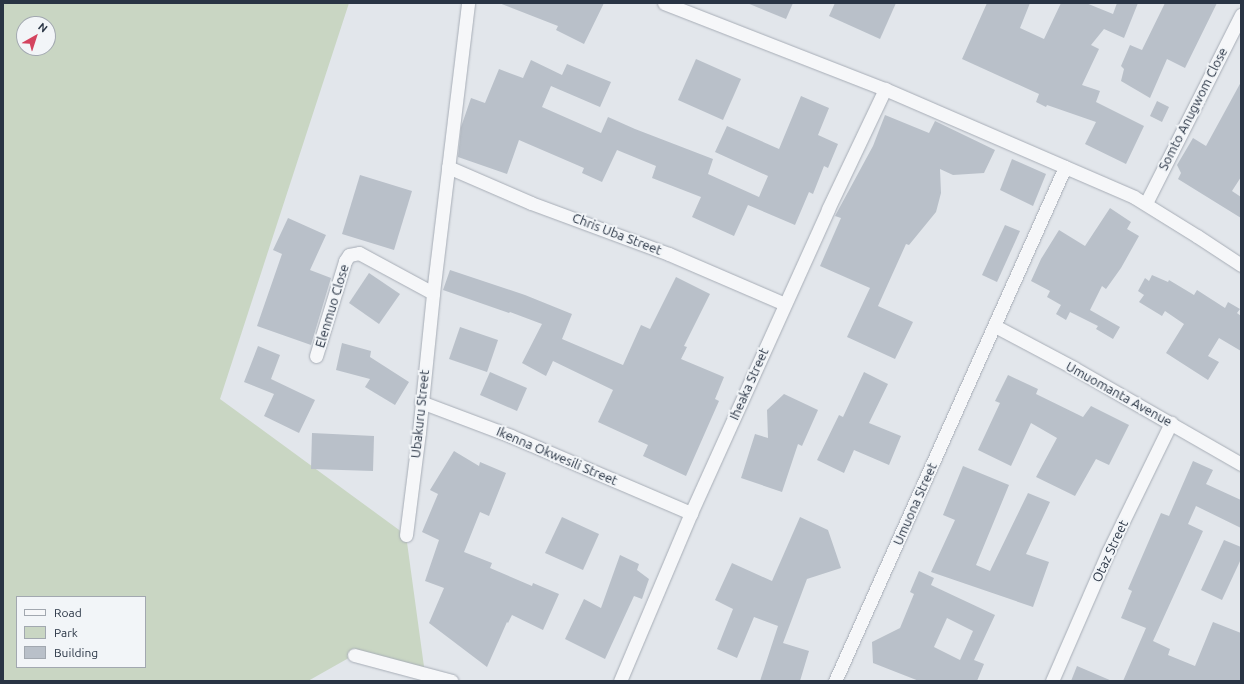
<!DOCTYPE html>
<style>
body{margin:0}
#map{position:relative;width:1244px;height:684px;overflow:hidden;background:#e2e6eb;font-family:Ubuntu,sans-serif}
div>[style]{position:absolute}
[style*='--x']{left:calc(var(--x)*1px);top:calc(var(--y)*1px);width:calc(var(--w)*1px);rotate:calc(var(--a)*1deg)}
.green>*{inset:0;background:#c9d6c3}
.building>*{inset:0;background:#b9c0c9}
.roads{filter:drop-shadow(0 0 1px #a7adb6) drop-shadow(0 0 1px #a7adb6)}
.minor>*{height:13px;margin:-6.5px;padding:0 6.5px;transform-origin:6.5px;border-radius:6.5px;background:#f6f7f9}
span{translate:-50% -50%;white-space:nowrap;text-align:center;line-height:1.15;-webkit-text-stroke:4px #f2f5f8;paint-order:stroke}
.street-label{font-size:13px;color:#293444}
.frame{position:absolute;inset:0;border:4px solid #293444;pointer-events:none}
.legend{position:absolute;left:16px;top:596px;width:130px;height:72px;box-sizing:border-box;background:#f2f5f8;border:1px solid #a2a8b0;margin:0;padding:5px 7px;list-style:none;font-size:12px;color:#293444}
.legend li{display:flex;align-items:center;gap:8px;height:20px}
.legend b{width:20px;border:1px solid #a2a8b0}
.north{position:absolute;left:16px;top:16px;width:40px;height:40px;box-sizing:border-box;background:#f2f5f8;border:1px solid #a2a8b0;border-radius:50%;rotate:39deg;font-size:11px;font-weight:700;line-height:16px;text-align:center;color:#293444}
.north::after{content:'';display:block;margin:auto;width:14px;height:18px;background:#d4445f;clip-path:polygon(50% 0,100% 100%,50% 72%,0 100%)}
</style>
<div id="map">
<div class="green">
<div style="clip-path:polygon(evenodd,3px 3px,349px 3px,220px 399px,406px 535px,425px 674px,354px 655px,308px 681px,3px 681px,3px 3px,24px 24px,48px 24px,48px 48px,24px 48px,24px 24px,3px 3px,17px 597px,145px 597px,145px 667px,17px 667px,17px 597px)"></div>
</div>
<div class="building">
<div style="clip-path:polygon(499px 3px,604px 3px,584px 44px,556px 30px,558px 26px)"></div>
<div style="clip-path:polygon(747px 3px,793px 3px,786px 19px)"></div>
<div style="clip-path:polygon(835px 3px,896px 3px,880px 39px,829px 16px)"></div>
<div style="clip-path:polygon(987px 3px,1030px 3px,1020px 28px,1044px 39px,1061px 3px,1086px 3px,1113px 14px,1117px 3px,1138px 3px,1124px 38px,1104px 29px,1091px 45px,1099px 49px,1082px 85px,1100px 91px,1096px 102px,1144px 126px,1126px 164px,1085px 144px,1096px 122px,1047px 105px,1046px 107px,1036px 102px,1039px 94px,962px 59px)"></div>
<div style="clip-path:polygon(1165px 3px,1217px 3px,1185px 68px,1167px 59px,1150px 98px,1121px 81px,1124px 69px,1121px 66px,1130px 45px,1142px 50px)"></div>
<div style="clip-path:polygon(696px 59px,741px 79px,723px 120px,678px 100px)"></div>
<div style="clip-path:polygon(531px 60px,562px 75px,567px 64px,611px 82px,600px 107px,551px 86px,542px 107px,601px 133px,608px 117px,635px 129px,713px 159px,708px 174px,759px 197px,768px 176px,715px 152px,727px 126px,779px 149px,801px 96px,829px 108px,818px 135px,838px 144px,828px 168px,824px 166px,813px 194px,809px 192px,795px 225px,748px 205px,734px 236px,692px 217px,701px 197px,652px 178px,656px 166px,617px 150px,602px 182px,582px 173px,584px 168px,519px 140px,507px 174px,458px 157px,461px 127px,471px 98px,485px 103px,499px 69px,523px 78px)"></div>
<div style="clip-path:polygon(1241px 82px,1241px 177px,1232px 191px,1241px 197px,1241px 218px,1178px 179px,1181px 173px,1177px 165px,1193px 138px,1206px 146px)"></div>
<div style="clip-path:polygon(1157px 101px,1169px 107px,1162px 122px,1150px 116px)"></div>
<div style="clip-path:polygon(885px 115px,929px 133px,935px 121px,995px 150px,984px 173px,953px 175px,940px 169px,941px 193px,936px 212px,909px 245px,906px 244px,878px 306px,913px 322px,895px 359px,847px 337px,870px 288px,820px 266px,841px 218px,835px 216px,873px 146px)"></div>
<div style="clip-path:polygon(1012px 159px,1046px 174px,1033px 206px,1000px 190px)"></div>
<div style="clip-path:polygon(360px 175px,412px 191px,394px 250px,342px 234px)"></div>
<div style="clip-path:polygon(1110px 208px,1131px 222px,1127px 229px,1139px 236px,1121px 268px,1106px 289px,1102px 286px,1090px 310px,1120px 327px,1113px 339px,1096px 329px,1098px 326px,1070px 312px,1066px 320px,1056px 314px,1061px 305px,1047px 297px,1050px 291px,1031px 281px,1041px 259px,1059px 230px,1085px 246px)"></div>
<div style="clip-path:polygon(288px 218px,326px 235px,310px 270px,331px 278px,311px 345px,257px 326px,282px 254px,273px 250px)"></div>
<div style="clip-path:polygon(1005px 225px,1020px 231px,997px 282px,982px 275px)"></div>
<div style="clip-path:polygon(450px 270px,525px 295px,572px 314px,562px 339px,623px 365px,641px 325px,650px 329px,676px 277px,710px 294px,684px 346px,687px 347px,681px 359px,724px 377px,715px 399px,719px 401px,686px 476px,643px 456px,648px 445px,598px 422px,613px 390px,553px 361px,546px 376px,522px 363px,542px 324px,510px 312px,509px 313px,443px 290px)"></div>
<div style="clip-path:polygon(369px 273px,400px 294px,379px 324px,349px 303px)"></div>
<div style="clip-path:polygon(1152px 275px,1168px 282px,1169px 280px,1194px 295px,1197px 290px,1225px 308px,1228px 302px,1240px 309px,1237px 313px,1241px 316px,1241px 351px,1219px 338px,1208px 356px,1219px 362px,1208px 380px,1166px 353px,1184px 324px,1165px 311px,1162px 316px,1139px 302px,1144px 295px,1138px 291px,1145px 278px,1149px 281px)"></div>
<div style="clip-path:polygon(460px 327px,498px 340px,487px 372px,449px 359px)"></div>
<div style="clip-path:polygon(342px 343px,371px 351px,370px 357px,409px 382px,395px 405px,365px 387px,370px 379px,336px 370px)"></div>
<div style="clip-path:polygon(258px 346px,280px 355px,271px 379px,315px 400px,299px 433px,264px 416px,274px 394px,244px 382px)"></div>
<div style="clip-path:polygon(490px 372px,527px 388px,517px 411px,480px 395px)"></div>
<div style="clip-path:polygon(864px 372px,888px 384px,869px 423px,901px 436px,889px 465px,854px 450px,844px 473px,817px 460px,839px 415px,843px 417px)"></div>
<div style="clip-path:polygon(1008px 375px,1038px 389px,1036px 394px,1083px 417px,1091px 406px,1129px 425px,1109px 465px,1096px 459px,1075px 496px,1036px 477px,1057px 438px,1031px 423px,1011px 466px,978px 450px,1000px 403px,995px 401px)"></div>
<div style="clip-path:polygon(784px 394px,818px 410px,802px 446px,798px 444px,782px 492px,741px 478px,755px 434px,768px 438px,767px 410px)"></div>
<div style="clip-path:polygon(312px 433px,374px 436px,373px 471px,311px 469px)"></div>
<div style="clip-path:polygon(454px 451px,479px 466px,480px 462px,506px 473px,489px 516px,480px 512px,464px 552px,492px 563px,490px 568px,532px 586px,533px 583px,559px 594px,543px 630px,512px 615px,508px 623px,507px 622px,487px 667px,429px 623px,444px 588px,425px 581px,439px 540px,422px 532px,438px 494px,430px 490px)"></div>
<div style="clip-path:polygon(1193px 461px,1213px 470px,1206px 484px,1241px 500px,1241px 528px,1196px 506px,1188px 524px,1203px 531px,1153px 641px,1170px 649px,1168px 655px,1195px 666px,1213px 622px,1241px 633px,1241px 681px,1123px 681px,1146px 628px,1121px 618px,1132px 591px,1128px 589px,1161px 513px,1169px 516px)"></div>
<div style="clip-path:polygon(963px 466px,1009px 485px,976px 565px,990px 571px,1028px 493px,1050px 502px,1026px 554px,1049px 562px,1033px 607px,931px 572px,955px 520px,943px 515px)"></div>
<div style="clip-path:polygon(562px 517px,599px 534px,583px 570px,545px 553px)"></div>
<div style="clip-path:polygon(800px 517px,828px 530px,841px 568px,807px 579px,783px 643px,809px 651px,800px 681px,760px 681px,778px 626px,754px 617px,737px 658px,717px 649px,733px 609px,715px 600px,732px 563px,772px 581px)"></div>
<div style="clip-path:polygon(1224px 540px,1241px 547px,1241px 559px,1222px 600px,1201px 590px)"></div>
<div style="clip-path:polygon(620px 555px,639px 564px,637px 570px,649px 579px,642px 599px,634px 596px,605px 659px,565px 639px,584px 599px,601px 608px)"></div>
<div style="clip-path:polygon(evenodd,919px 571px,934px 578px,931px 585px,995px 615px,974px 660px,984px 664px,977px 681px,919px 681px,873px 663px,872px 642px,900px 628px,914px 594px,910px 592px,919px 571px,947px 618px,973px 631px,960px 660px,934px 647px,947px 618px)"></div>
<div style="clip-path:polygon(1077px 666px,1112px 681px,1071px 681px)"></div>
</div>
<div class="roads">
<div class="minor">
<div style="--x:664;--y:3;--w:237;--a:21.3"></div>
<div style="--x:885;--y:89;--w:271;--a:23.4"></div>
<div style="--x:1134;--y:197;--w:74;--a:31.8"></div>
<div style="--x:1197;--y:236;--w:53;--a:33.4"></div>
<div style="--x:448;--y:167;--w:90;--a:23.4"></div>
<div style="--x:531;--y:203;--w:147;--a:20.3"></div>
<div style="--x:669;--y:254;--w:126;--a:23.3"></div>
<div style="--x:1146;--y:203;--w:211;--a:-63.2"></div>
<div style="--x:995;--y:326;--w:89;--a:28"></div>
<div style="--x:1074;--y:368;--w:193;--a:29.9"></div>
<div style="--x:316;--y:356;--w:99;--a:-73"></div>
<div style="--x:345;--y:261;--w:7;--a:-56"></div>
<div style="--x:349;--y:255;--w:10;--a:-11"></div>
<div style="--x:359;--y:253;--w:84;--a:28.4"></div>
<div style="--x:421;--y:402;--w:96;--a:20.7"></div>
<div style="--x:511;--y:436;--w:196;--a:23.2"></div>
<div style="--x:406;--y:535;--w:104;--a:-82.8"></div>
<div style="--x:419;--y:432;--w:140;--a:-84.2"></div>
<div style="--x:433;--y:293;--w:292;--a:-83.1"></div>
<div style="--x:354;--y:655;--w:101;--a:14.9"></div>
<div style="--x:620;--y:681;--w:182;--a:-67.1"></div>
<div style="--x:691;--y:513;--w:333;--a:-65.7"></div>
<div style="--x:828;--y:209;--w:133;--a:-64.6"></div>
<div style="--x:835;--y:681;--w:563;--a:-65.89"></div>
<div style="--x:1052;--y:681;--w:141;--a:-66.5"></div>
<div style="--x:1108;--y:552;--w:144;--a:-64"></div>
</div>
</div>
<div class="street-label">
<span style="left:1193px;top:109px;rotate:-63deg">Somto Anugwom Close</span>
<span style="left:617px;top:234px;rotate:21deg">Chris Uba Street</span>
<span style="left:332px;top:306px;rotate:-73deg">Elenmuo Close</span>
<span style="left:749px;top:384px;rotate:-66deg">Iheaka Street</span>
<span style="left:1119px;top:394px;rotate:29deg">Umuomanta Avenue</span>
<span style="left:420px;top:414px;rotate:-84deg">Ubakuru Street</span>
<span style="left:557px;top:456px;rotate:23deg">Ikenna Okwesili Street</span>
<span style="left:915px;top:504px;rotate:-66deg">Umuona Street</span>
<span style="left:1110px;top:551px;rotate:-65deg">Otaz Street</span>
</div>
<div class="frame"></div>
<ul class="legend">
<li><b style="height:5px;background:#f6f7f9"></b>Road</li>
<li><b style="height:11px;background:#c9d6c3"></b>Park</li>
<li><b style="height:11px;background:#b9c0c9"></b>Building</li>
</ul>
<div class="north">N</div>
</div>
